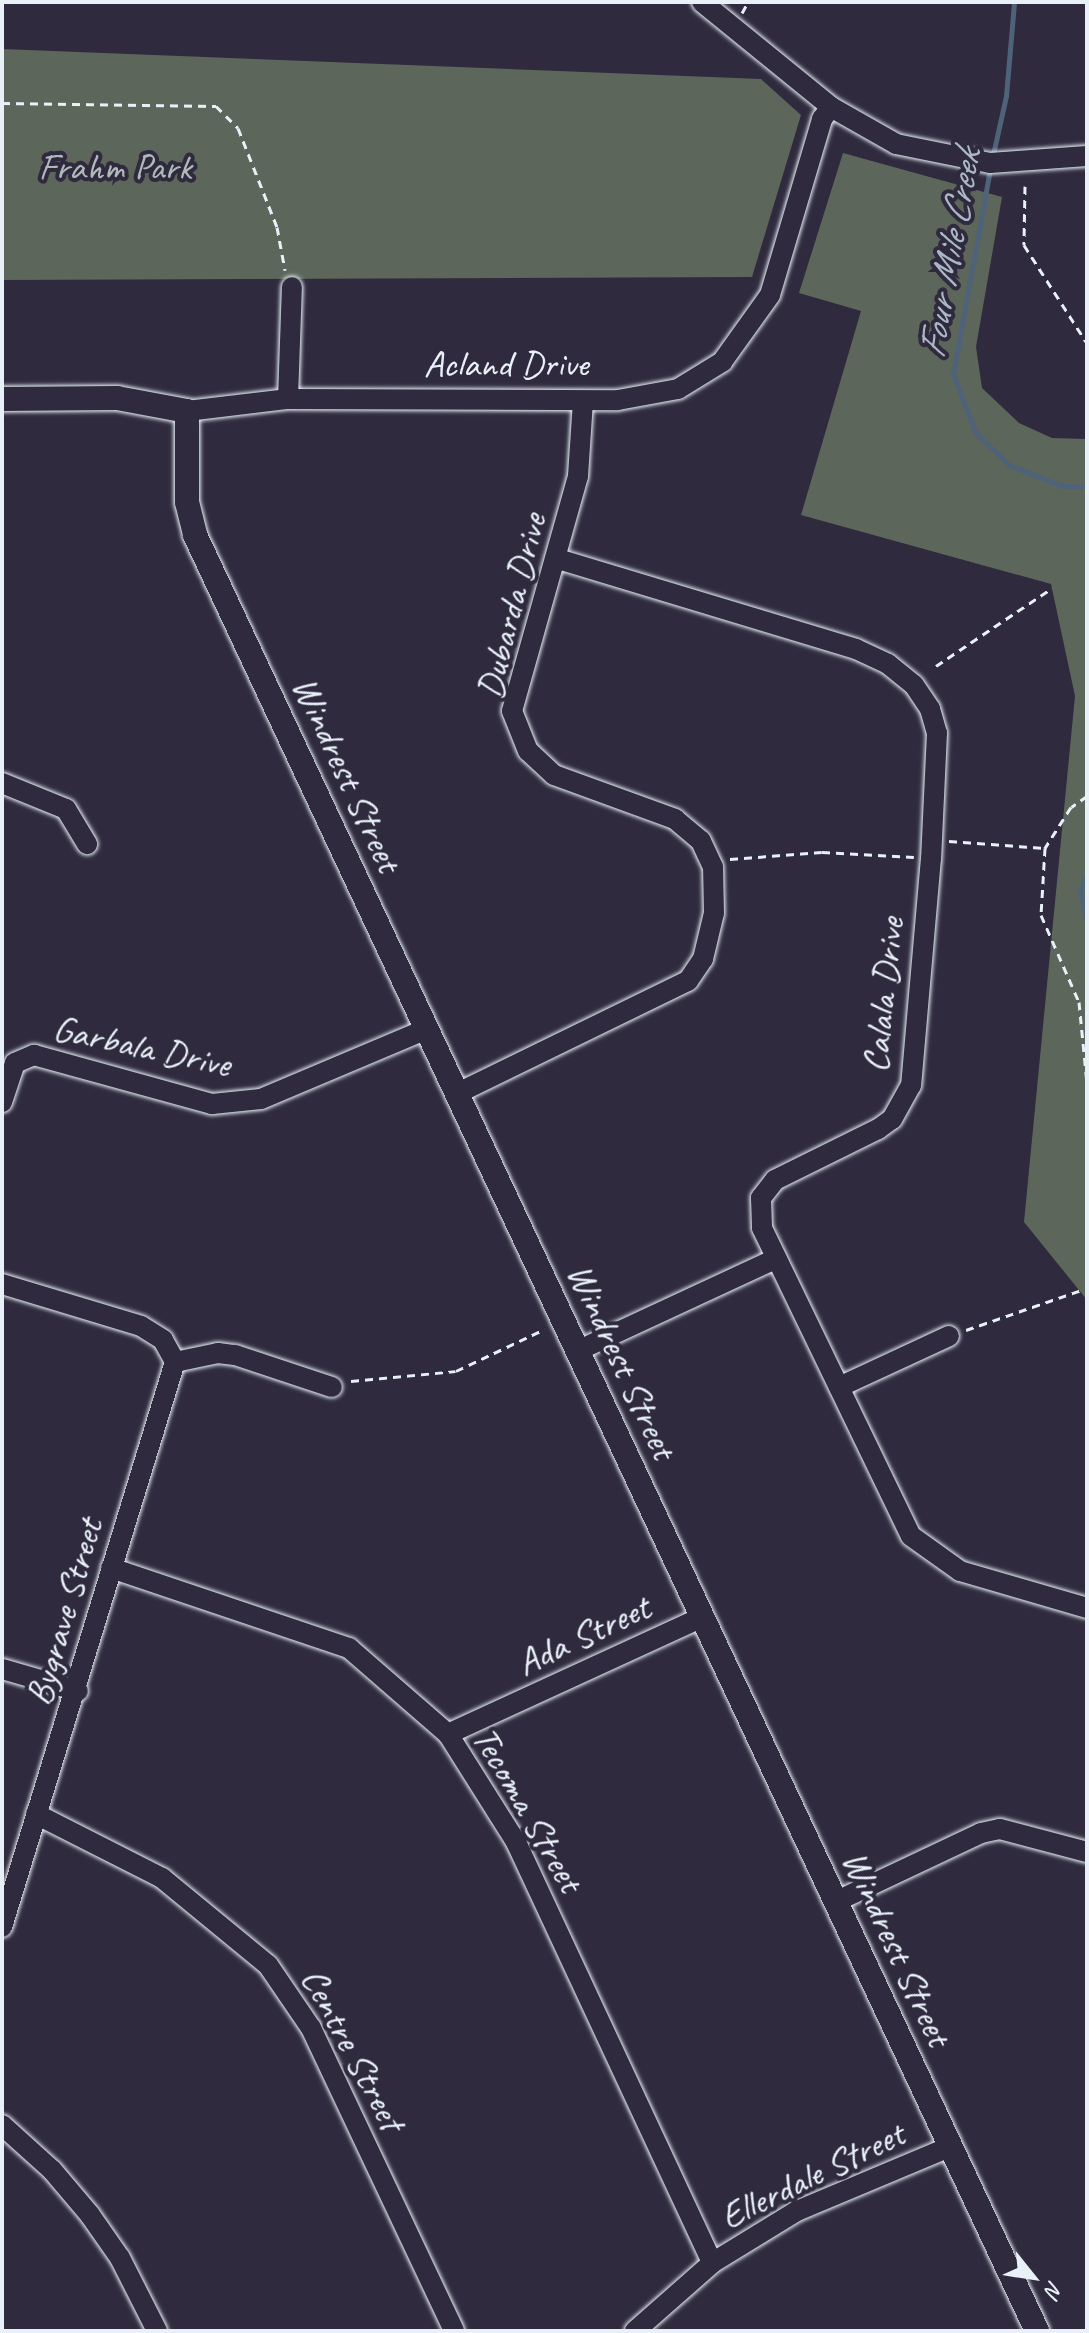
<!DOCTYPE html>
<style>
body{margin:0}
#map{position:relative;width:1089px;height:2333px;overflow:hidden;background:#2f2a3d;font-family:Caveat,sans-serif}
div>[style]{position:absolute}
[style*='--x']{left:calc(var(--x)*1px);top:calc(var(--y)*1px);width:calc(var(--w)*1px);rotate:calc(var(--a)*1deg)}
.green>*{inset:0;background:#5d665a}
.stream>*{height:5px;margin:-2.5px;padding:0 2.5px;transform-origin:2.5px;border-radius:2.5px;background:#4e6379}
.path>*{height:3px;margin-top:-1.5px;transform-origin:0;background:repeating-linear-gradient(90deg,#e8f1f8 0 8px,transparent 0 14px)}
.roads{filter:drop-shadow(0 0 2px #e8f1f8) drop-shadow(0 0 2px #e8f1f8)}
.minor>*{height:20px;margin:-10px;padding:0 10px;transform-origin:10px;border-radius:10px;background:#2f2a3d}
.tertiary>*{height:24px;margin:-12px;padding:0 12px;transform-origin:12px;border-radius:12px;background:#2f2a3d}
span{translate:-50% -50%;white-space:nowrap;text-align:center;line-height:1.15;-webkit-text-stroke:8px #2f2a3d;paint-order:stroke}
.park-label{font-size:38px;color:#b0b9b9}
.street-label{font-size:38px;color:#e8f1f8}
.water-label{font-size:40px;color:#aab8c5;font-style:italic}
.frame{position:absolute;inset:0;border:4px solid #e8f1f8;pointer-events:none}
.north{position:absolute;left:993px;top:2237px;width:80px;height:80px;-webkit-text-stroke:6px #2f2a3d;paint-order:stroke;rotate:120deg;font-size:22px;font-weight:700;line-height:32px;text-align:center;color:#e8f1f8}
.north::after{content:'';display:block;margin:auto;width:28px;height:36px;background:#e8f1f8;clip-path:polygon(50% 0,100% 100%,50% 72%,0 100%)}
</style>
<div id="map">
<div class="green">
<div style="clip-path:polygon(2px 49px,761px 79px,801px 115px,752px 277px,2px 280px)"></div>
<div style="clip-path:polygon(843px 153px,1002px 197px,976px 347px,982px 388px,1019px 423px,1052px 438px,1087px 439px,1087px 1300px,1024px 1222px,1075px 696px,1051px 584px,801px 515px,861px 311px,799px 293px)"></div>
</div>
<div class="stream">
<div style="--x:992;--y:159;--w:65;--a:-77.5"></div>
<div style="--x:1006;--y:96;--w:94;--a:-85.1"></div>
<div style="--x:990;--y:169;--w:208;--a:100.2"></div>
<div style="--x:953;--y:374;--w:62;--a:69.2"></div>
<div style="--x:975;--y:432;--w:47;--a:44.1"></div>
<div style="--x:1009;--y:465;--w:58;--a:21.3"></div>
<div style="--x:1063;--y:486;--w:24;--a:2"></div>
<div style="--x:1087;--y:874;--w:18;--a:112"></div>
<div style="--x:1080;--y:891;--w:32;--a:77"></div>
</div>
<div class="path">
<div style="--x:742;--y:13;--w:13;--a:-61"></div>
<div style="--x:2;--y:103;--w:214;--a:0.8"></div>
<div style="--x:216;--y:106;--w:31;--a:45"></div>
<div style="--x:238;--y:128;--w:106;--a:68.5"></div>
<div style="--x:277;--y:227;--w:44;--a:79.5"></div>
<div style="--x:1025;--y:186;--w:59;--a:91"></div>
<div style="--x:1024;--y:245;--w:117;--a:57.3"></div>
<div style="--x:936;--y:666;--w:140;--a:-33.9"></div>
<div style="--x:1087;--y:796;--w:19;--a:145"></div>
<div style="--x:1071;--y:807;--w:49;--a:122.4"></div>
<div style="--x:1045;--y:848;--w:67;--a:93.4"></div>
<div style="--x:1041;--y:915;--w:95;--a:66.4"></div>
<div style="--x:1079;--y:1002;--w:82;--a:84.4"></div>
<div style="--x:949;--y:841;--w:96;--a:4.2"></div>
<div style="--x:730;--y:859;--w:92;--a:-4.4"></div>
<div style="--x:822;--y:852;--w:92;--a:3.1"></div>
<div style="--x:966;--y:1330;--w:128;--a:-19.1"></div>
<div style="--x:351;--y:1381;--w:105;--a:-5.4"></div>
<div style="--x:456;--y:1371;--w:98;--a:-25.3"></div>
</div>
<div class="roads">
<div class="minor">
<div style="--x:702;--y:2;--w:166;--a:39.1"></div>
<div style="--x:831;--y:107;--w:75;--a:29.6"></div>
<div style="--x:896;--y:144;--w:96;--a:11.4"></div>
<div style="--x:990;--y:163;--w:97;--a:-4.1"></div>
<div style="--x:288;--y:399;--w:112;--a:-88"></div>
<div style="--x:187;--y:411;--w:102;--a:-6.8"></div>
<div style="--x:288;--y:399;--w:330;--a:0.2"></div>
<div style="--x:618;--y:400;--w:61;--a:-10.4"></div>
<div style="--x:678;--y:389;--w:52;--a:-31.5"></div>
<div style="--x:722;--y:362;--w:82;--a:-54.4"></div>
<div style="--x:770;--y:295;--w:184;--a:-73.5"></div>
<div style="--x:822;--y:119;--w:15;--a:-53"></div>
<div style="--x:558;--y:559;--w:311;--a:16.8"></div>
<div style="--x:856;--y:649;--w:35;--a:25"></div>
<div style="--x:888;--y:664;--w:33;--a:39"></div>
<div style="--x:914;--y:685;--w:29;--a:56"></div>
<div style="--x:930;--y:709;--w:25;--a:74"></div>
<div style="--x:937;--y:733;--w:125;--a:92.7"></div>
<div style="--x:931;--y:858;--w:228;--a:95"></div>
<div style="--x:911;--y:1085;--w:39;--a:119"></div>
<div style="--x:892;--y:1119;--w:17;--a:144"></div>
<div style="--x:878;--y:1129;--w:115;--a:153.7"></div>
<div style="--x:775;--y:1180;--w:23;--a:128"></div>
<div style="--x:761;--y:1198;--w:30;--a:88"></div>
<div style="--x:762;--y:1228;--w:342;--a:64.2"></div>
<div style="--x:911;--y:1536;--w:60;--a:35.5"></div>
<div style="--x:960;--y:1571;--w:132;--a:16.2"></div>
<div style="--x:2;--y:783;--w:69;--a:22.1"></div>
<div style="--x:66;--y:809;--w:41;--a:59"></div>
<div style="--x:458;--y:1093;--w:256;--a:-26"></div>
<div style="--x:688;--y:981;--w:27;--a:-56"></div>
<div style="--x:703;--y:959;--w:47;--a:-76.6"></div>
<div style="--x:714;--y:913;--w:46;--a:-91.2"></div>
<div style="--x:713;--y:867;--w:29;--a:-115"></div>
<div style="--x:701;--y:841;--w:34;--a:-140"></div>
<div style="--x:675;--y:819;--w:129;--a:-160"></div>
<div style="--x:554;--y:775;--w:35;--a:-137"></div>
<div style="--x:528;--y:751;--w:43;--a:-111.8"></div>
<div style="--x:512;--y:711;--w:244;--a:-74.3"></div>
<div style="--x:578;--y:476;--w:75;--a:-86.2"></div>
<div style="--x:2;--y:1102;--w:41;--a:-71.6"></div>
<div style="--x:15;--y:1063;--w:21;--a:-23"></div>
<div style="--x:34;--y:1055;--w:185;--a:15.4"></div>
<div style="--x:212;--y:1104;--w:49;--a:-5.8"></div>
<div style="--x:261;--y:1099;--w:180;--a:-22.9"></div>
<div style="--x:2;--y:1284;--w:145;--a:16.8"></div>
<div style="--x:141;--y:1326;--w:26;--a:32"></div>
<div style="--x:163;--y:1340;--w:25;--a:61"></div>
<div style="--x:577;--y:1351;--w:218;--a:-24.9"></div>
<div style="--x:175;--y:1362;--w:44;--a:-11.8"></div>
<div style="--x:218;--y:1353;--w:17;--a:7"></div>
<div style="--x:235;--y:1355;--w:102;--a:18.3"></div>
<div style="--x:839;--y:1387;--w:121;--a:-24.9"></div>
<div style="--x:111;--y:1568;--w:251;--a:18.6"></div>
<div style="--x:349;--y:1648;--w:131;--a:41"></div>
<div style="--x:448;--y:1734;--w:128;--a:57.8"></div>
<div style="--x:516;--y:1842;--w:464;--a:65"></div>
<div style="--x:2;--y:1669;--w:79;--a:16.1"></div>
<div style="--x:448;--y:1734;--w:280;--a:-24.7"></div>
<div style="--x:36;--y:1814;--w:141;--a:26.9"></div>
<div style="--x:162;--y:1878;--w:137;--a:39.4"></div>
<div style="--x:268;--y:1965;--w:76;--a:55.7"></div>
<div style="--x:311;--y:2028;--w:335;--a:64.7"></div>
<div style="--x:835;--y:1902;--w:161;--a:-25.3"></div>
<div style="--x:981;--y:1833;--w:19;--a:-12"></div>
<div style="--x:1000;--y:1829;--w:90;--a:14.8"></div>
<div style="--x:2;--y:1927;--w:591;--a:-72.98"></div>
<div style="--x:2;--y:2125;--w:67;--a:42"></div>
<div style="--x:52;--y:2170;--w:59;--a:49.8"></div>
<div style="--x:90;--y:2215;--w:52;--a:55.1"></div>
<div style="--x:120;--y:2258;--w:82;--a:63.1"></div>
<div style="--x:635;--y:2331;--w:103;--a:-41.4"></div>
<div style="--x:712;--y:2263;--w:100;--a:-31.5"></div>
<div style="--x:797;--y:2211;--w:165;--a:-22.8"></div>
</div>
<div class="tertiary">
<div style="--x:2;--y:399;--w:115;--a:-0.5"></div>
<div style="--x:117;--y:398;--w:71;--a:10.5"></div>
<div style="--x:187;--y:411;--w:91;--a:90"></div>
<div style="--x:187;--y:502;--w:34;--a:76"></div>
<div style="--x:195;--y:535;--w:1984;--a:64.88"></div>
</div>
</div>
<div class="park-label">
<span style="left:115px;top:167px">Frahm Park</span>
</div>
<div class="street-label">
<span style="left:506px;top:364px">Acland Drive</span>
<span style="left:511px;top:606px;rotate:-76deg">Dubarda Drive</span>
<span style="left:347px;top:774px;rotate:65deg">Windrest Street</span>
<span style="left:883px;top:995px;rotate:-84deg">Calala Drive</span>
<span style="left:142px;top:1046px;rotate:12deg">Garbala Drive</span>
<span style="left:622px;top:1361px;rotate:65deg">Windrest Street</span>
<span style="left:64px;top:1612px;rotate:-74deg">Bygrave Street</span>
<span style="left:583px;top:1635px;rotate:-25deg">Ada Street</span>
<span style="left:528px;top:1809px;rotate:60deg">Tecoma Street</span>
<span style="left:897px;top:1948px;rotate:65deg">Windrest Street</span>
<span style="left:353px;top:2049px;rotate:62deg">Centre Street</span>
<span style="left:812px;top:2175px;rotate:-26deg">Ellerdale Street</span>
</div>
<div class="water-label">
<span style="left:949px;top:254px;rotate:-80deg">Four Mile Creek</span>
</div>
<div class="frame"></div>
<div class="north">N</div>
</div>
